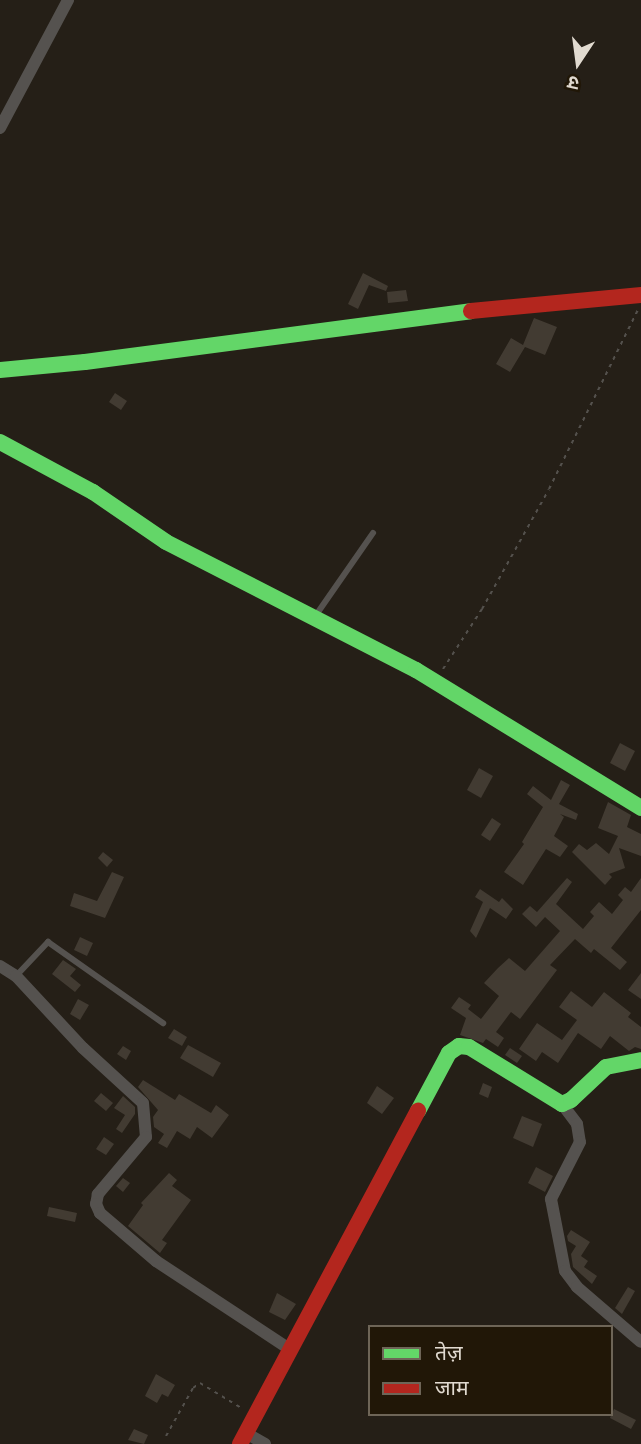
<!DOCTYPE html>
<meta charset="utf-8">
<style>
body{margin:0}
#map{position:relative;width:641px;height:1444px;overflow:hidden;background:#251f17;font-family:Manrope,"Noto Sans Devanagari",sans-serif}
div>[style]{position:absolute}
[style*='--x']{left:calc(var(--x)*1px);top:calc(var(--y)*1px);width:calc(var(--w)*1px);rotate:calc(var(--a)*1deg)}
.building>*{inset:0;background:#423b32}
.path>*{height:2px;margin-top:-1px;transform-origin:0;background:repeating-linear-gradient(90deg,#54514d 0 3.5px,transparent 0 8.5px)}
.lane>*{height:6px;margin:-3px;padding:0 3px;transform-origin:3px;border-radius:3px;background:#55524f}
.street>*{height:12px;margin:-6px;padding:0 6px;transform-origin:6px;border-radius:6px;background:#55524f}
.fast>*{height:16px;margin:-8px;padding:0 8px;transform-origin:8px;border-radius:8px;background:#63d668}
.jam>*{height:16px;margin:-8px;padding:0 8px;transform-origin:8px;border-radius:8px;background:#b3261e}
span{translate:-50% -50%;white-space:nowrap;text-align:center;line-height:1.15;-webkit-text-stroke:5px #211707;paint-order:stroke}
.legend{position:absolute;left:368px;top:1325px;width:245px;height:91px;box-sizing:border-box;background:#211707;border:2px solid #6e6557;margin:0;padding:9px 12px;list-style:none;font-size:21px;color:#e1dad0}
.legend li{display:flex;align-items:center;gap:14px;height:35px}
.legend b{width:35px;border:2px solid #6e6557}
.north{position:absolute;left:543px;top:28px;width:70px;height:70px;-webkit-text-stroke:5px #211707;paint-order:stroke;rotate:193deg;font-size:19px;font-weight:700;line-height:28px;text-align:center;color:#e1dad0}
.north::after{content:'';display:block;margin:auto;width:24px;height:32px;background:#e1dad0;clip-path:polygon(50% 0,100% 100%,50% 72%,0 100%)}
</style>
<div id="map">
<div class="building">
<div style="clip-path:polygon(363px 273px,388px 286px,386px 291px,369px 285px,358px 309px,348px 304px)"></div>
<div style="clip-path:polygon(406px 290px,408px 301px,388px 303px,387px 292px)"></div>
<div style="clip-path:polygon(534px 318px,557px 327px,545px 355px,525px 347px,510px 372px,496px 364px,511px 338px,523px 345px)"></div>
<div style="clip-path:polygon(115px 393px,127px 401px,121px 410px,109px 402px)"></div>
<div style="clip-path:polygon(620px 743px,635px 751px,625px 771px,610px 763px)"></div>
<div style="clip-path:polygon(479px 768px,493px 776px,481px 798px,467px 790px)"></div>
<div style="clip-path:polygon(561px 780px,570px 785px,559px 804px,578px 814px,576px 820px,560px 814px,564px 817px,554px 836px,568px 846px,560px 857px,546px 849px,523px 885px,504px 872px,524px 844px,522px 842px,543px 807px,527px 794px,533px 786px,551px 800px)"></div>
<div style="clip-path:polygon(608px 802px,631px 815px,627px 827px,641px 834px,641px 856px,619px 848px,625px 868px,609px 874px,612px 877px,605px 885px,572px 852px,579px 844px,587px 850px,596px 843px,609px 854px,618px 836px,598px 828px)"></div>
<div style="clip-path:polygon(492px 818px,501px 824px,490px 841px,481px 835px)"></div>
<div style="clip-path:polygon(103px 852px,113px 860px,107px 867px,98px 858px)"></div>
<div style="clip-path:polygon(112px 872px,124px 877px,105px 918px,70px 906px,74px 893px,97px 901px)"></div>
<div style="clip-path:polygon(567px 878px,572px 882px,556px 904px,583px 929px,594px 916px,590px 912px,599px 902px,612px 914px,623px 900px,618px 895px,625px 887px,631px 892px,641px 878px,641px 910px,611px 948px,627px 962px,620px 970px,594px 949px,591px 953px,575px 939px,550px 965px,557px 970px,520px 1019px,511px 1012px,496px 1032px,504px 1038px,498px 1047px,486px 1039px,483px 1043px,460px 1035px,466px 1018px,451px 1008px,459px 997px,471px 1005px,468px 1009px,481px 1019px,499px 996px,484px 983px,498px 968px,509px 958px,525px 971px,560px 931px,545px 917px,536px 927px,522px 914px,530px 906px,537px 912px)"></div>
<div style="clip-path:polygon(480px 889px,499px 902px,502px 898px,513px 909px,506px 919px,490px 908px,476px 938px,470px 931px,483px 902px,475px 897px)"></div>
<div style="clip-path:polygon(80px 937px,93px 943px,87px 956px,74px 950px)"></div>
<div style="clip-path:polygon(63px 960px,76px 969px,70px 976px,81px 985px,75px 992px,52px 974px)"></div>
<div style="clip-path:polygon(641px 973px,641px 999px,628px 990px)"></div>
<div style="clip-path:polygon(571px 991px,592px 1007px,604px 992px,631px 1013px,628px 1017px,641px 1027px,641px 1049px,635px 1047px,629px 1051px,610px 1036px,601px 1049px,578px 1033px,558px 1063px,542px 1052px,536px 1061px,519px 1049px,537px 1023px,562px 1040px,577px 1020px,559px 1007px)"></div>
<div style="clip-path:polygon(78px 999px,89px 1005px,80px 1020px,70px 1014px)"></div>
<div style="clip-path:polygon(174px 1029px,187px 1037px,182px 1046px,168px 1038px)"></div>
<div style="clip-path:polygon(188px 1045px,221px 1063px,213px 1077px,180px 1058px)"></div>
<div style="clip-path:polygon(123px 1046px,131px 1051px,126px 1060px,117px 1054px)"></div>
<div style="clip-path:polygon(510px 1048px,522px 1056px,517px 1063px,505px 1055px)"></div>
<div style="clip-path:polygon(143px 1080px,175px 1100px,179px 1094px,211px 1113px,216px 1105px,229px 1115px,212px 1138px,197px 1127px,190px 1139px,177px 1131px,167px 1148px,158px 1143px,164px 1134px,154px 1127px,153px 1117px,158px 1110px,138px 1087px)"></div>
<div style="clip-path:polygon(483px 1083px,492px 1087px,488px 1098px,479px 1094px)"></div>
<div style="clip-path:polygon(377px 1086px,394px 1098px,382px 1114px,367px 1103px)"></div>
<div style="clip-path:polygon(101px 1093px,113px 1103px,106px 1111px,94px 1101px)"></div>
<div style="clip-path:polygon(123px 1096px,135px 1107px,135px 1114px,122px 1133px,116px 1129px,125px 1115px,114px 1108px)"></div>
<div style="clip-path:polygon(522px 1116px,542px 1124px,533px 1147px,513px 1138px)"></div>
<div style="clip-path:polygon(104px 1137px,114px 1144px,106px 1155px,96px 1149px)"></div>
<div style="clip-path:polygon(536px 1167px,553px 1176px,545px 1192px,528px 1183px)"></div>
<div style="clip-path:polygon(169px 1173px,177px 1180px,172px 1186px,191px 1200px,162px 1240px,167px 1243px,160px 1253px,128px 1226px,143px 1205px,141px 1203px)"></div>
<div style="clip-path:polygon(123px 1178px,130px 1183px,123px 1192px,116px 1186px)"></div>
<div style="clip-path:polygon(49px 1207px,77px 1213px,75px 1222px,47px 1216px)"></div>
<div style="clip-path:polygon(571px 1230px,590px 1242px,581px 1256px,588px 1261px,584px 1267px,597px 1276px,592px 1284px,573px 1267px,571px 1254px,576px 1246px,568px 1241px,567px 1236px)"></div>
<div style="clip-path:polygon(628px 1287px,635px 1291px,622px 1314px,615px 1308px)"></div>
<div style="clip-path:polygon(277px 1293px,296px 1304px,285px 1320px,269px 1312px)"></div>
<div style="clip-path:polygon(156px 1374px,175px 1385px,168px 1397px,162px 1394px,157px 1403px,145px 1396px)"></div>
<div style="clip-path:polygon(614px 1409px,636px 1420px,631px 1429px,610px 1418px)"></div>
<div style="clip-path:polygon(134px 1429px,148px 1435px,144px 1444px,128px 1440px)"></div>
</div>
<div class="path">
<div style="--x:443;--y:669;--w:72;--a:-57"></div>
<div style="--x:482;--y:609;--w:137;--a:-60.8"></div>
<div style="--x:549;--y:489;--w:202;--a:-63.6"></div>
<div style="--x:166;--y:1436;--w:55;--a:-60.6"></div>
<div style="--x:193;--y:1388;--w:9;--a:-36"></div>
<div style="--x:200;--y:1383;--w:50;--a:31.2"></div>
</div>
<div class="lane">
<div style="--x:316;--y:615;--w:100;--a:-55.2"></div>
<div style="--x:16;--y:976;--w:47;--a:-46.7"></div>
<div style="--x:48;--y:942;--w:141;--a:35.2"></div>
</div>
<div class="street">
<div style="--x:0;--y:128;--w:145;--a:-62"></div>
<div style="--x:0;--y:966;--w:19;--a:32"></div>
<div style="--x:16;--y:976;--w:98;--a:47.1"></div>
<div style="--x:83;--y:1048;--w:81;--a:42.5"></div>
<div style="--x:143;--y:1103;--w:34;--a:85"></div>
<div style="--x:146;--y:1137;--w:75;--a:130.1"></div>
<div style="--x:98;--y:1194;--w:10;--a:101"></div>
<div style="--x:96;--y:1204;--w:10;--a:66"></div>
<div style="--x:100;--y:1213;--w:74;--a:40.6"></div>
<div style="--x:156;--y:1261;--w:162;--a:33.4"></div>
<div style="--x:562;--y:1104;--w:25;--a:53"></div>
<div style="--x:577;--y:1124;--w:18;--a:81"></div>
<div style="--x:580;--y:1142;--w:64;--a:117"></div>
<div style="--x:551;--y:1199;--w:73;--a:79"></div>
<div style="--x:565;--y:1271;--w:20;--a:53"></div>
<div style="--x:577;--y:1287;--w:84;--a:40.7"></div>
<div style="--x:246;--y:1433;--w:22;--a:30"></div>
</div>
<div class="fast">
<div style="--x:0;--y:370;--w:85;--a:-5.4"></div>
<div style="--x:85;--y:362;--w:389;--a:-7.5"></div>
<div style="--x:0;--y:442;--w:106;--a:28.3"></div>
<div style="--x:93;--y:492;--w:88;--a:34.4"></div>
<div style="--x:166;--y:542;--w:281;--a:27.1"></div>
<div style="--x:416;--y:670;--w:264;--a:31.5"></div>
<div style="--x:418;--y:1111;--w:66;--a:-61.9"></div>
<div style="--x:449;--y:1053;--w:12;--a:-35"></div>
<div style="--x:459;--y:1046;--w:10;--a:6"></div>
<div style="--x:469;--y:1047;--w:109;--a:31.5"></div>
<div style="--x:562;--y:1104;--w:10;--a:-24"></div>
<div style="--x:571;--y:1100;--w:48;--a:-43.3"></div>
<div style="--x:606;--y:1067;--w:36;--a:-11"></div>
</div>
<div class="jam">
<div style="--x:471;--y:311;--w:171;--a:-5.4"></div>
<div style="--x:240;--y:1444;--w:378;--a:-61.9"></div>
</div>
<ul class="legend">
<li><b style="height:9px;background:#63d668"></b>तेज़</li>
<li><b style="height:9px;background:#b3261e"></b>जाम</li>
</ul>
<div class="north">उ</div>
</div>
